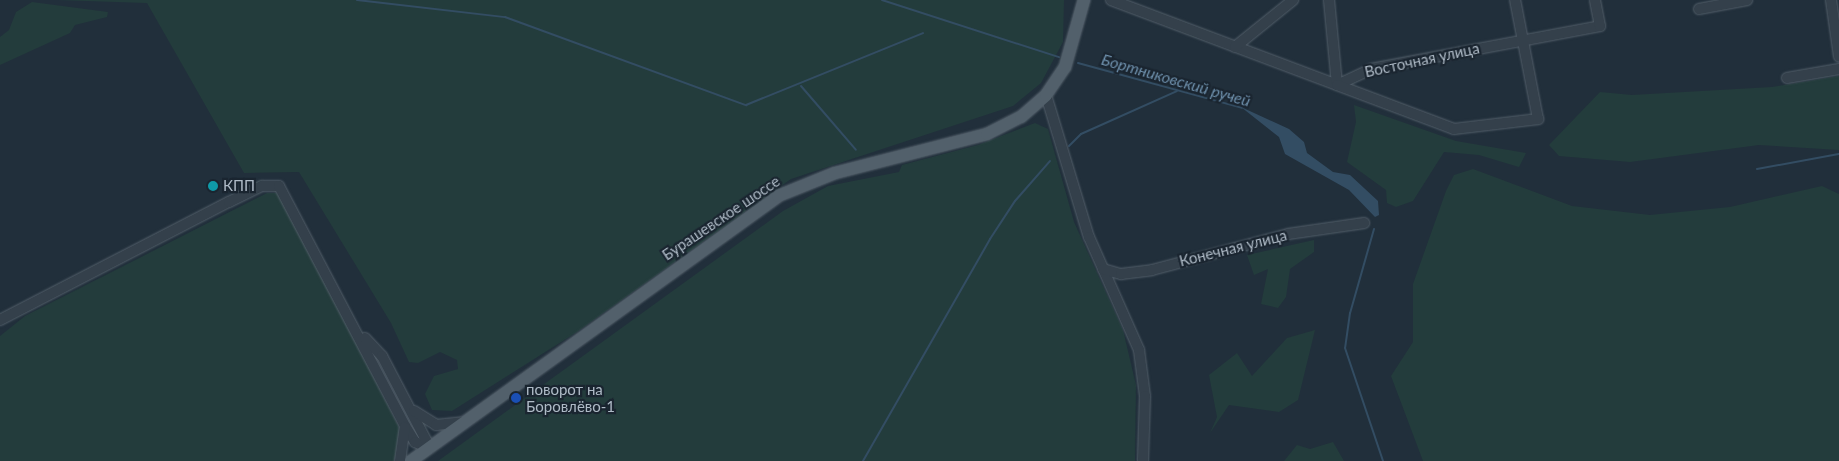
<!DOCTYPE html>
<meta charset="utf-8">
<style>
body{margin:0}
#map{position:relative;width:1839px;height:461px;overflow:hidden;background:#212f3b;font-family:Lato,sans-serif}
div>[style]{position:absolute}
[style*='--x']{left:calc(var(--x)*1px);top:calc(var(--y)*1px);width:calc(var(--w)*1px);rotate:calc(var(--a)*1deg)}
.green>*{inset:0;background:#233c3c}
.water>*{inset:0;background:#334d63}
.stream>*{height:2px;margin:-1px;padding:0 1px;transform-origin:1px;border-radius:1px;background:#334d63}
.roads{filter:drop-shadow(0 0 1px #525e69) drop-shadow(0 0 1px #525e69)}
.minor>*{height:10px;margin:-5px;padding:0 5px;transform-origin:5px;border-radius:5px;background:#34404b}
.major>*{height:12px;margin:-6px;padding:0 6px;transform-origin:6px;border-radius:6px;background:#52606b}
.dots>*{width:14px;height:14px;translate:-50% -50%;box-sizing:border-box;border:2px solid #1a2530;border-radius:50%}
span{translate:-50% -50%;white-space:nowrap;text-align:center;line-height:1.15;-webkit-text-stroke:4.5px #1a2530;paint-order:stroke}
.street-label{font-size:15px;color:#afbbc7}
.poi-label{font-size:15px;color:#afbbc7}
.left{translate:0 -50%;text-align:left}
.water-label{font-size:16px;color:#6e90ac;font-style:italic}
</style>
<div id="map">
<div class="green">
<div style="clip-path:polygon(57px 0,1064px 0,1063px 42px,1041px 83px,1013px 106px,791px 179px,577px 332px,452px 411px,432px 410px,425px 394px,434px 376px,458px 369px,457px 360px,440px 352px,418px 363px,409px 362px,391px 323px,299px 172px,244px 173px,147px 3px)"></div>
<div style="clip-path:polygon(32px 2px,108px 12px,107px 17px,75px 25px,70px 33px,0 65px,0 37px,9px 30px,16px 12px)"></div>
<div style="clip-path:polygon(1839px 76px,1839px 150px,1759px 145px,1630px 162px,1559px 156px,1549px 145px,1600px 92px,1632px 95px,1772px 87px)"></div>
<div style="clip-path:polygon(1354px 105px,1456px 141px,1526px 153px,1519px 167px,1479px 155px,1444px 152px,1413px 201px,1396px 207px,1387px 203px,1386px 190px,1347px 162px,1356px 122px)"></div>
<div style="clip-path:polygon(1035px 123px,1048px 129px,1074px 222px,1123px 330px,1136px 385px,1135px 461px,438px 461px,783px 211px,828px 186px,899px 172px,902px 165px,978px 145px)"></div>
<div style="clip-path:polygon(1473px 169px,1572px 206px,1650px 215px,1730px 207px,1822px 186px,1839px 194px,1839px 461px,1423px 461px,1391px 376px,1413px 342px,1413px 284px,1446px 191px,1454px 175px)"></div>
<div style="clip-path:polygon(267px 193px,277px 193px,285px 203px,398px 425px,401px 440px,394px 461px,0 461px,0 336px,25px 316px)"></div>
<div style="clip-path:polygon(1314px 240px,1314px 252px,1290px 269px,1286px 297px,1278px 308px,1261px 304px,1268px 269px,1254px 275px,1247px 255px)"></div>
<div style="clip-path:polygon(1315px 330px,1298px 400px,1279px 412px,1229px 405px,1210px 433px,1217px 417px,1209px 375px,1237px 353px,1252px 376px,1287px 338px)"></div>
<div style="clip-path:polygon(1333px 442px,1344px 461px,1284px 461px,1297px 445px,1310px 449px)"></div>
</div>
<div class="water">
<div style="clip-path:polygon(1241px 107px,1289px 129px,1304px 142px,1307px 153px,1333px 172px,1350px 175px,1378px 201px,1379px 215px,1375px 217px,1349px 190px,1285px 154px,1279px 137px)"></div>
</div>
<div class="stream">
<div style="--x:357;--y:0;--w:149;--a:6.6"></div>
<div style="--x:505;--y:17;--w:257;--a:20.1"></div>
<div style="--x:746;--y:105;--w:191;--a:-22.1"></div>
<div style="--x:882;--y:0;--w:186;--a:17.9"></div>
<div style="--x:1078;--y:63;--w:170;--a:15.3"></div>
<div style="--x:801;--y:86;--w:84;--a:49.3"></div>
<div style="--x:1069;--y:146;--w:17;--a:-45"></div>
<div style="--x:1081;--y:134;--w:105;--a:-24.1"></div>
<div style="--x:1757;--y:169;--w:83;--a:-10.4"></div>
<div style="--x:1374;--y:229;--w:87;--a:105.9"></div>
<div style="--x:1350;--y:313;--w:35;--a:98"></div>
<div style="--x:1345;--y:348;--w:119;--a:71.4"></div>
<div style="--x:863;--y:461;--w:256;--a:-60.2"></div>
<div style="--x:990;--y:239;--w:45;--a:-56.7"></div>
<div style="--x:1015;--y:201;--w:53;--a:-48.8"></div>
</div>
<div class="roads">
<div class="minor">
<div style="--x:1111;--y:0;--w:241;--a:20.6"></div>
<div style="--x:1337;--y:85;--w:38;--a:-25"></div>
<div style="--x:1371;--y:69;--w:233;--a:-10.6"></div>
<div style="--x:1600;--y:26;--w:26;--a:-101"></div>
<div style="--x:1329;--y:0;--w:85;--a:84.6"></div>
<div style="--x:1337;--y:85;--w:125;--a:20.6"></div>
<div style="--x:1454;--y:129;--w:85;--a:-6.8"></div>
<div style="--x:1538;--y:119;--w:121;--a:-100.9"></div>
<div style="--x:1831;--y:0;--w:57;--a:81.9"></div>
<div style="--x:1699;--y:9;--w:49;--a:-10.6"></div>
<div style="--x:1235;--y:47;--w:75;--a:-39"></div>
<div style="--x:1787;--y:78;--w:53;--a:-9.8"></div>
<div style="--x:1046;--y:95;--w:148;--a:73.2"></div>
<div style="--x:1089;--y:237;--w:124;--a:66.1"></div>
<div style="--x:1139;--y:350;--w:46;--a:82.6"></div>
<div style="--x:1145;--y:396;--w:65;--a:91.8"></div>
<div style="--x:1103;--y:269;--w:19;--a:16"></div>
<div style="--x:1121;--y:274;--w:31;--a:-7"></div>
<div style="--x:1152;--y:270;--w:141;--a:-14.8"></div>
<div style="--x:1288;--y:234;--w:77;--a:-8.2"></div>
<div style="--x:0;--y:320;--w:258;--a:-27.3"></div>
<div style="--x:229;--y:202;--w:37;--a:-26"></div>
<div style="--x:262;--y:186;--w:17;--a:0"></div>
<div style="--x:279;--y:186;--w:271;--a:62.3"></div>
<div style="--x:405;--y:426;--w:19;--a:58"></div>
<div style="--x:415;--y:442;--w:16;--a:22"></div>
<div style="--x:365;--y:338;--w:25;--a:47"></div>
<div style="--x:382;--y:356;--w:104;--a:62.4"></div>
<div style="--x:414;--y:411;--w:26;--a:32"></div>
<div style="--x:436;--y:425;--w:27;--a:-6"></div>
<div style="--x:400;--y:461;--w:34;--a:-82"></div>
</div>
<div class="major">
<div style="--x:411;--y:461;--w:453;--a:-35.8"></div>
<div style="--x:778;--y:196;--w:61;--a:-22"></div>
<div style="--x:835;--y:173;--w:157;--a:-14.4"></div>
<div style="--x:987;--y:134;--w:38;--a:-27"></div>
<div style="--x:1021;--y:117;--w:33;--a:-41"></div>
<div style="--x:1046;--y:95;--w:34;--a:-56"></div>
<div style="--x:1065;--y:67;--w:70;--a:-74.2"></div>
</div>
</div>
<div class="dots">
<div style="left:213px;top:186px;background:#0f9aa8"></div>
<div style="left:516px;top:398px;background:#1a4fb4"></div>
</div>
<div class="street-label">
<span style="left:1422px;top:60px;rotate:-12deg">Восточная улица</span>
<span style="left:721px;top:218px;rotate:-34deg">Бурашевское шоссе</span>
<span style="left:1233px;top:248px;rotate:-14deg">Конечная улица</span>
</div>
<div class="poi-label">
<span class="left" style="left:223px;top:186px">КПП</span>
<span class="left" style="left:526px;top:398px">поворот на<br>Боровлёво-1</span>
</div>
<div class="water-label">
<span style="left:1176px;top:80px;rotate:16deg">Бортниковский ручей</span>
</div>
</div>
